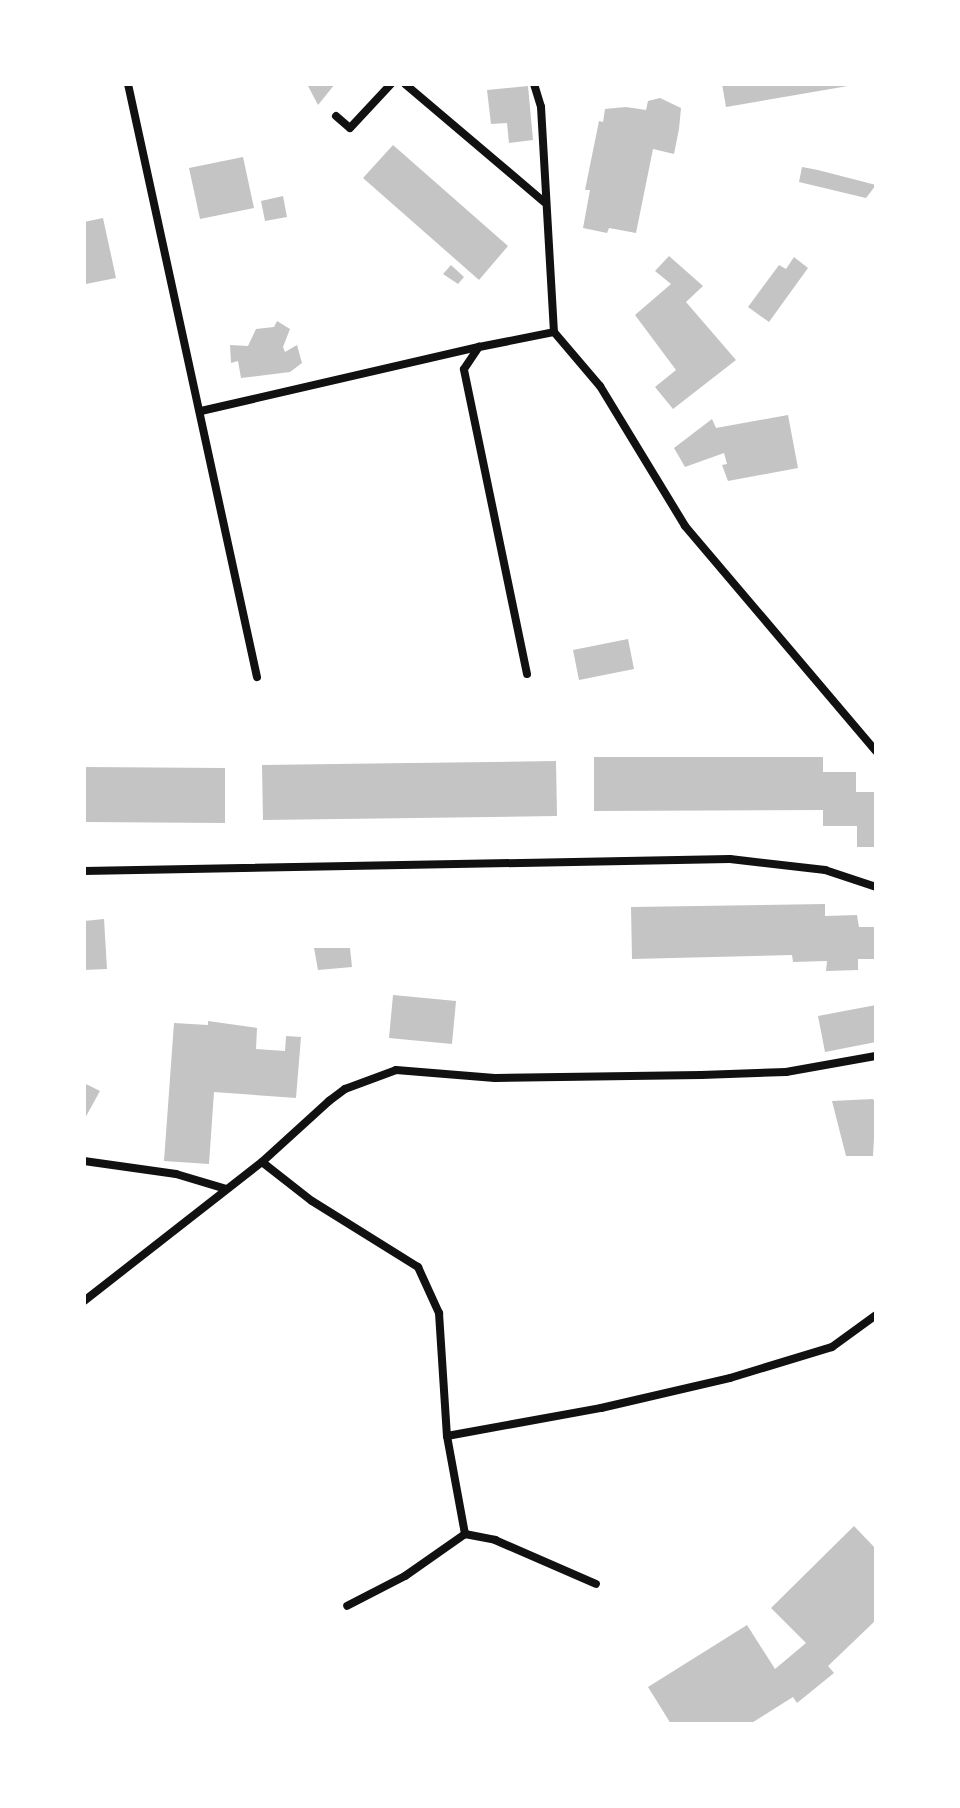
<!DOCTYPE html>
<style>
body{margin:0}
#map{position:relative;width:960px;height:1808px;overflow:hidden;background:#fff;font-family:Figtree,sans-serif}
div>[style]{position:absolute}
[style*='--x']{left:calc(var(--x)*1px);top:calc(var(--y)*1px);width:calc(var(--w)*1px);rotate:calc(var(--a)*1deg)}
.building>*{inset:0;background:#c4c4c4}
.minor>*{height:8px;margin:-4px;padding:0 4px;transform-origin:4px;border-radius:4px;background:#111}
span{translate:-50% -50%;white-space:nowrap;text-align:center;line-height:1.15;-webkit-text-stroke:6px #fff;paint-order:stroke}
.frame{position:absolute;inset:0;border:86px solid #fff;pointer-events:none}
</style>
<div id="map">
<div class="building">
<div style="clip-path:polygon(307px 84px,335px 84px,318px 105px)"></div>
<div style="clip-path:polygon(722px 84px,848px 84px,848px 86px,726px 107px)"></div>
<div style="clip-path:polygon(528px 86px,533px 140px,509px 143px,507px 123px,491px 124px,487px 90px)"></div>
<div style="clip-path:polygon(660px 98px,681px 108px,679px 129px,674px 154px,653px 149px,636px 233px,609px 228px,607px 233px,583px 228px,590px 190px,585px 190px,599px 121px,603px 122px,605px 109px,626px 107px,646px 110px,648px 101px)"></div>
<div style="clip-path:polygon(393px 145px,508px 246px,479px 280px,363px 178px)"></div>
<div style="clip-path:polygon(243px 157px,254px 208px,200px 219px,189px 168px)"></div>
<div style="clip-path:polygon(802px 167px,818px 170px,876px 185px,866px 198px,799px 182px)"></div>
<div style="clip-path:polygon(283px 196px,287px 217px,265px 221px,261px 201px)"></div>
<div style="clip-path:polygon(103px 218px,116px 278px,86px 284px,84px 222px)"></div>
<div style="clip-path:polygon(669px 256px,703px 286px,686px 302px,736px 360px,673px 409px,655px 387px,676px 370px,635px 315px,671px 284px,655px 271px)"></div>
<div style="clip-path:polygon(794px 257px,808px 268px,769px 322px,748px 307px,779px 265px,786px 269px)"></div>
<div style="clip-path:polygon(451px 265px,464px 277px,458px 284px,443px 274px)"></div>
<div style="clip-path:polygon(277px 321px,290px 329px,283px 347px,285px 352px,297px 345px,302px 363px,290px 372px,241px 378px,238px 361px,231px 363px,230px 345px,248px 346px,256px 329px,274px 327px)"></div>
<div style="clip-path:polygon(788px 415px,798px 468px,728px 481px,722px 465px,727px 464px,724px 453px,685px 467px,674px 448px,712px 419px,716px 428px)"></div>
<div style="clip-path:polygon(628px 639px,634px 669px,579px 680px,573px 650px)"></div>
<div style="clip-path:polygon(594px 757px,823px 757px,823px 772px,856px 772px,856px 792px,876px 792px,876px 847px,857px 847px,857px 826px,823px 826px,823px 810px,594px 811px)"></div>
<div style="clip-path:polygon(556px 761px,557px 816px,263px 820px,262px 765px)"></div>
<div style="clip-path:polygon(84px 767px,225px 768px,225px 823px,84px 822px)"></div>
<div style="clip-path:polygon(825px 904px,825px 916px,857px 915px,859px 927px,876px 927px,876px 959px,858px 959px,858px 970px,826px 971px,827px 961px,793px 962px,792px 955px,632px 959px,631px 907px)"></div>
<div style="clip-path:polygon(104px 919px,107px 969px,84px 970px,84px 921px)"></div>
<div style="clip-path:polygon(314px 948px,350px 948px,352px 967px,318px 970px)"></div>
<div style="clip-path:polygon(393px 995px,456px 1001px,452px 1044px,389px 1038px)"></div>
<div style="clip-path:polygon(876px 1005px,876px 1042px,825px 1052px,818px 1016px)"></div>
<div style="clip-path:polygon(208px 1021px,257px 1028px,256px 1049px,285px 1051px,286px 1036px,301px 1037px,296px 1098px,214px 1092px,209px 1164px,164px 1161px,174px 1023px,208px 1025px)"></div>
<div style="clip-path:polygon(84px 1083px,100px 1091px,84px 1120px)"></div>
<div style="clip-path:polygon(873px 1099px,876px 1104px,873px 1156px,846px 1156px,832px 1101px)"></div>
<div style="clip-path:polygon(854px 1526px,876px 1549px,876px 1620px,828px 1666px,834px 1673px,797px 1703px,793px 1697px,750px 1724px,671px 1724px,648px 1687px,747px 1625px,775px 1669px,806px 1643px,771px 1608px)"></div>
</div>
<div class="minor">
<div style="--x:128;--y:84;--w:607;--a:77.73"></div>
<div style="--x:405;--y:84;--w:182;--a:40.3"></div>
<div style="--x:534;--y:84;--w:24;--a:73"></div>
<div style="--x:541;--y:107;--w:225;--a:86.7"></div>
<div style="--x:554;--y:332;--w:71;--a:49.6"></div>
<div style="--x:600;--y:386;--w:164;--a:58.7"></div>
<div style="--x:685;--y:526;--w:295;--a:49.7"></div>
<div style="--x:336;--y:116;--w:18;--a:41"></div>
<div style="--x:350;--y:128;--w:60;--a:-47"></div>
<div style="--x:201;--y:411;--w:285;--a:-13"></div>
<div style="--x:527;--y:674;--w:311;--a:-101.7"></div>
<div style="--x:464;--y:369;--w:27;--a:-56"></div>
<div style="--x:479;--y:347;--w:76;--a:-11.3"></div>
<div style="--x:84;--y:871;--w:646;--a:-1.06"></div>
<div style="--x:730;--y:859;--w:96;--a:6.6"></div>
<div style="--x:825;--y:870;--w:54;--a:18.4"></div>
<div style="--x:84;--y:1161;--w:93;--a:8"></div>
<div style="--x:176;--y:1174;--w:52;--a:16.7"></div>
<div style="--x:262;--y:1162;--w:63;--a:38"></div>
<div style="--x:312;--y:1201;--w:125;--a:31.9"></div>
<div style="--x:418;--y:1267;--w:51;--a:65.5"></div>
<div style="--x:439;--y:1313;--w:123;--a:86.3"></div>
<div style="--x:447;--y:1436;--w:100;--a:79.6"></div>
<div style="--x:465;--y:1534;--w:73;--a:145"></div>
<div style="--x:405;--y:1576;--w:65;--a:152.7"></div>
<div style="--x:84;--y:1301;--w:226;--a:-38"></div>
<div style="--x:262;--y:1162;--w:91;--a:-42.3"></div>
<div style="--x:329;--y:1101;--w:20;--a:-37"></div>
<div style="--x:345;--y:1089;--w:54;--a:-20.4"></div>
<div style="--x:396;--y:1070;--w:99;--a:4.6"></div>
<div style="--x:495;--y:1078;--w:206;--a:-0.8"></div>
<div style="--x:701;--y:1075;--w:85;--a:-2"></div>
<div style="--x:786;--y:1072;--w:91;--a:-10.1"></div>
<div style="--x:447;--y:1436;--w:157;--a:-10.3"></div>
<div style="--x:601;--y:1408;--w:132;--a:-13.1"></div>
<div style="--x:730;--y:1378;--w:107;--a:-16.9"></div>
<div style="--x:832;--y:1347;--w:54;--a:-36"></div>
<div style="--x:465;--y:1534;--w:31;--a:11"></div>
<div style="--x:495;--y:1540;--w:110;--a:23.5"></div>
</div>
<div class="frame"></div>
</div>
